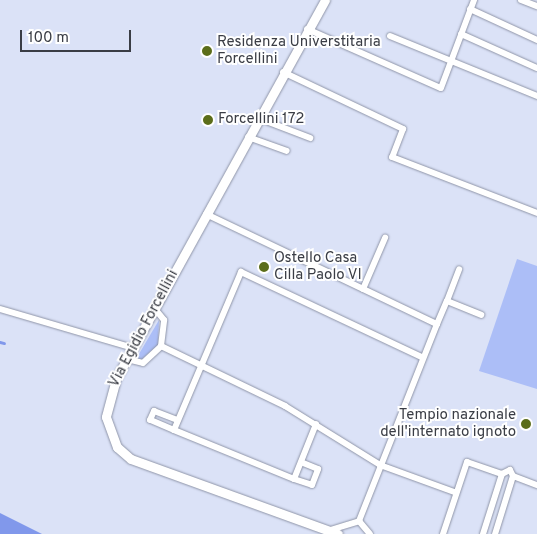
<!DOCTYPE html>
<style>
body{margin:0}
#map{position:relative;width:537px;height:534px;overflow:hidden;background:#dbe2f7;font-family:Overpass,sans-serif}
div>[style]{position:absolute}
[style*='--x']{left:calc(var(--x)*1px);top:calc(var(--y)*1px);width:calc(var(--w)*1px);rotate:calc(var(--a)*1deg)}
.green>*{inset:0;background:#acbef7}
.water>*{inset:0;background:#8198eb}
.stream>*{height:2.5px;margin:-1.25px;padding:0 1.25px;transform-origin:1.25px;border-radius:1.25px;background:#8198eb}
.roads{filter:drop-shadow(0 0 1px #8f95a8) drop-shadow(0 0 1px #8f95a8)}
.street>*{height:6px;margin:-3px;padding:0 3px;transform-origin:3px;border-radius:3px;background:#fff}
.secondary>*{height:9px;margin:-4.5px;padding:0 4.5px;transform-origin:4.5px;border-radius:4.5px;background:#fff}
.dots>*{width:14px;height:14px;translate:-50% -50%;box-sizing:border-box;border:2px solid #fff;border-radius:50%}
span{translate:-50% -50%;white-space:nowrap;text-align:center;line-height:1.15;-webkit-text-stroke:4px #fff;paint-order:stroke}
.poi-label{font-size:15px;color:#3a3d45}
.left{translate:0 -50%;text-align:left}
.right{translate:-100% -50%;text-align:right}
.street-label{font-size:15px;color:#3a3d45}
.scale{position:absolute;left:20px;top:30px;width:111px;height:22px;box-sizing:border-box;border:2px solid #3a3d45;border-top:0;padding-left:6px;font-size:15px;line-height:18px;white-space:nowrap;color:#3a3d45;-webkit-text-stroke:4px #fff;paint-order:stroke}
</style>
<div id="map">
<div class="green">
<i style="clip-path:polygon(517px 259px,537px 266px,537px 389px,479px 371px)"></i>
<i style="clip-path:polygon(159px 320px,158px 345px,141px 360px,136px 359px)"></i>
</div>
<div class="water">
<i style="clip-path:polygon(0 513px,42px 534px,0 534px)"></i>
</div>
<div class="stream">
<i style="--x:0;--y:342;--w:4;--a:14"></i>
</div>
<div class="roads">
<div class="street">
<i style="--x:521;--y:0;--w:17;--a:21"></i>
<i style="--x:470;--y:9;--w:74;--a:24.8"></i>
<i style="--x:307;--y:29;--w:146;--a:23.8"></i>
<i style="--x:441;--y:88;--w:94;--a:-69.4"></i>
<i style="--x:461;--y:34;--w:83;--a:24.1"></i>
<i style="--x:390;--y:36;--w:159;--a:22.2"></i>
<i style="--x:283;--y:72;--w:133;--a:25.4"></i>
<i style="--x:403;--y:129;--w:30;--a:111"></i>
<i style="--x:392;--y:157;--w:155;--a:21.1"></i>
<i style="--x:258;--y:118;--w:56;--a:21"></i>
<i style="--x:248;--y:137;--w:41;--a:19.7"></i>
<i style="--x:206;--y:214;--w:256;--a:25.5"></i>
<i style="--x:437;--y:324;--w:25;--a:-67"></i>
<i style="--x:447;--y:301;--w:37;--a:22"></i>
<i style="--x:363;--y:289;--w:56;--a:-66.7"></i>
<i style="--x:447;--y:301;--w:34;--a:-69"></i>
<i style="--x:0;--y:309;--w:139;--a:16.3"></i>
<i style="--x:161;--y:346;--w:138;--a:25.8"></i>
<i style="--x:285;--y:406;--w:112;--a:31.8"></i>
<i style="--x:380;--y:465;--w:79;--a:20"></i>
<i style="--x:127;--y:359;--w:16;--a:14"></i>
<i style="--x:143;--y:363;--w:25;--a:-43"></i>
<i style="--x:161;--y:346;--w:26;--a:-83"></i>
<i style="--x:164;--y:320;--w:14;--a:-129"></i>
<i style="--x:316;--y:424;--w:59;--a:111.8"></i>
<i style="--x:294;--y:479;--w:130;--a:-157.8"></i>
<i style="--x:174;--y:430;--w:172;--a:-67"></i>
<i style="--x:241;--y:272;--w:200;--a:25.2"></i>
<i style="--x:174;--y:430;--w:26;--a:-157"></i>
<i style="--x:150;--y:420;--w:10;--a:-66"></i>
<i style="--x:154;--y:411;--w:25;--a:21"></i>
<i style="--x:513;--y:476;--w:26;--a:21"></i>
<i style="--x:294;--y:479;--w:19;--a:18"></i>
<i style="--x:312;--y:485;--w:17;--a:-69"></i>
<i style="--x:318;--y:469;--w:18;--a:-158"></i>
<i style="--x:359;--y:521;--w:212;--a:-68.4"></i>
<i style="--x:327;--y:531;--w:34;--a:-17"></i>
<i style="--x:359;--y:521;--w:17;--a:50"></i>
<i style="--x:443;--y:534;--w:76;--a:-71.6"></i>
<i style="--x:467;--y:462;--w:37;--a:19"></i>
<i style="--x:483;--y:534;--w:63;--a:-72.4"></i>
<i style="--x:502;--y:474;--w:9;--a:-27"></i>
<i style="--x:510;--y:470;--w:7;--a:63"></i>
<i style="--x:513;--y:476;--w:61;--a:107.2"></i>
</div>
<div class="secondary">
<i style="--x:325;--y:0;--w:433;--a:118.9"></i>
<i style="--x:116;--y:379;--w:39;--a:105"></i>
<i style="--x:106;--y:417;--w:32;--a:70"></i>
<i style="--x:117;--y:447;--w:18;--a:41"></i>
<i style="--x:131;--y:459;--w:220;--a:19.9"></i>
</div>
</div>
<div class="dots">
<i style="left:207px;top:51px;background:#5b6d1a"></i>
<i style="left:208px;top:120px;background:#5b6d1a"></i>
<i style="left:264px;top:267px;background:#5b6d1a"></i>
<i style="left:526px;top:424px;background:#5b6d1a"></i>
</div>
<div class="poi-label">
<span class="left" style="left:217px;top:51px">Residenza Universtitaria<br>Forcellini</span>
<span class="left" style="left:218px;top:120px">Forcellini 172</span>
<span class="left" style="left:274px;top:267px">Ostello Casa<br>Cilla Paolo VI</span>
<span class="right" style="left:516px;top:424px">Tempio nazionale<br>dell'internato ignoto</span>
</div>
<div class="street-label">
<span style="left:144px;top:329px;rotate:-62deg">Via Egidio Forcellini</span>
</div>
<div class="scale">100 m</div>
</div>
